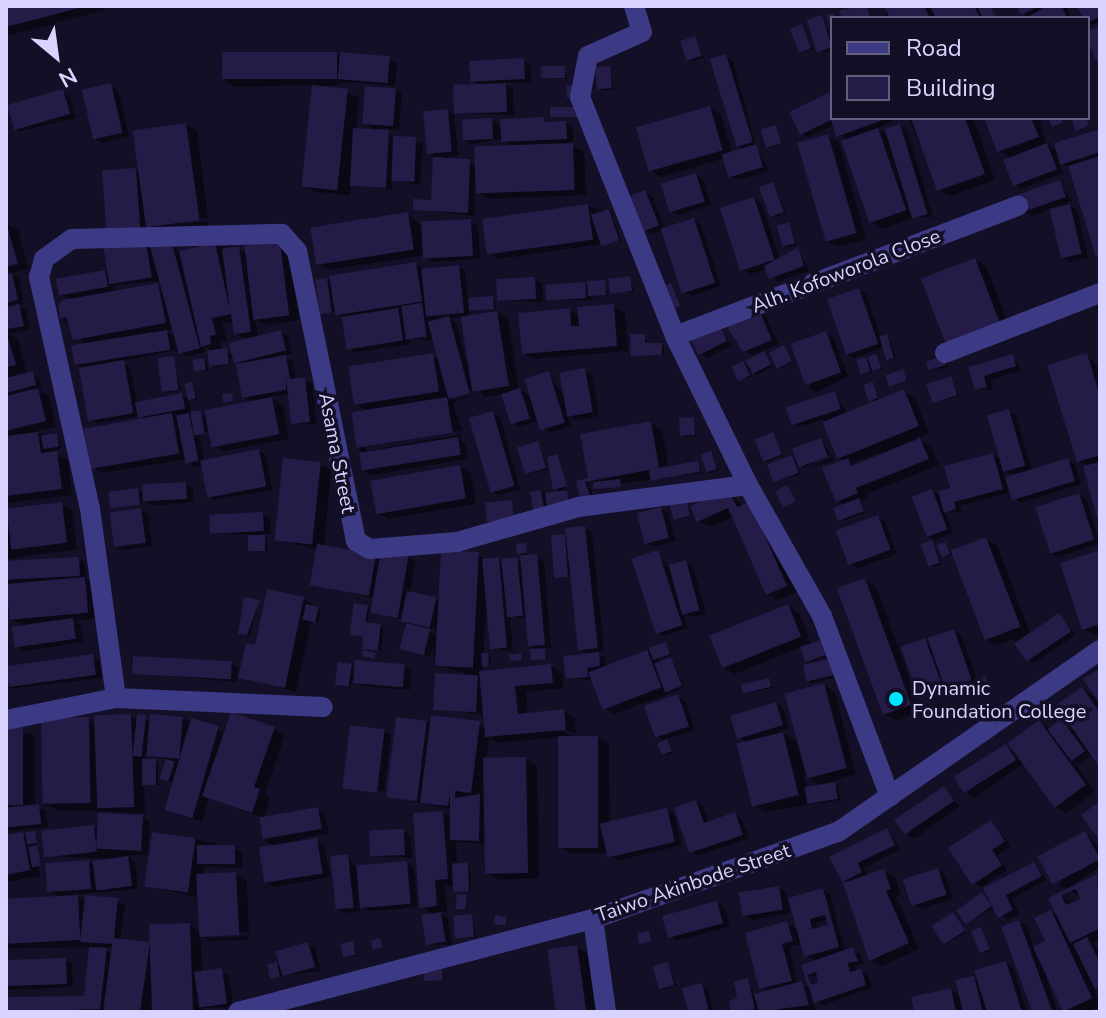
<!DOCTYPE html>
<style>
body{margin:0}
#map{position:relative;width:1106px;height:1018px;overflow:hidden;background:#130f26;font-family:"Nunito Sans",sans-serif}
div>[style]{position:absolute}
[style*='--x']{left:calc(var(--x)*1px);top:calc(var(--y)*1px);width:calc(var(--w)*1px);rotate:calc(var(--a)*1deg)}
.shadow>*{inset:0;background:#0007;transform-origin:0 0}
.building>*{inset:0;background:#241b47;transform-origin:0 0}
.minor>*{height:20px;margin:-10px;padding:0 10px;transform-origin:10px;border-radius:10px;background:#3d3a85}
.dots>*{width:22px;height:22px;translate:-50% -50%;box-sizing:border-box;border:4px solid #130f26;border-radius:50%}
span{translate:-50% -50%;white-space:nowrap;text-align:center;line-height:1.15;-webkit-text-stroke:7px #130f26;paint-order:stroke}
.street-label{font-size:20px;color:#d9d4ff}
.poi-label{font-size:20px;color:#d9d4ff}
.left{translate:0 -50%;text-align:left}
.frame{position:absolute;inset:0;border:8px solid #d9d4ff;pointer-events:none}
.legend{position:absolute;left:830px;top:16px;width:260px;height:104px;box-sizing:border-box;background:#130f26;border:2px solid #625e7d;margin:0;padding:10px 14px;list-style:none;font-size:24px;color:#d9d4ff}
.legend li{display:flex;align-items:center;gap:16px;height:40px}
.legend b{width:40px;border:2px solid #625e7d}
.north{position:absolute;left:16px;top:16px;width:80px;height:80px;-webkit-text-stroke:6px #130f26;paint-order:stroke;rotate:151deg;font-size:22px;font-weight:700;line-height:32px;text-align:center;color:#d9d4ff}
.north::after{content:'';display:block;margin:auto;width:28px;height:36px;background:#d9d4ff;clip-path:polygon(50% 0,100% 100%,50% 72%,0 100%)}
</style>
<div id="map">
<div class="shadow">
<i style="clip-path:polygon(6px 6px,104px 6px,105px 10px,6px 36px)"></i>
<i style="left:886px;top:6px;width:105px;height:13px"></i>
<i style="clip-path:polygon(1018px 6px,1066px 6px,1071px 18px,1029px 18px)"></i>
<i style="clip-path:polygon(1077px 6px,1100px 6px,1100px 23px,1088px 25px)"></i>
<i style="clip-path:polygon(822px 17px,832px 39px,832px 50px,823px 54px)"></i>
<i style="clip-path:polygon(802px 26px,813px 49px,802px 53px,800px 51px)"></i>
<i style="clip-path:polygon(694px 38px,704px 57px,692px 62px,689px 60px)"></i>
<i style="clip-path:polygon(336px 54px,397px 62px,395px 86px,348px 82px,322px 88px,359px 97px,356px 130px,377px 131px,364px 123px,395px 90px,402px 94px,399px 130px,382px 128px,395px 138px,423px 143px,420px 185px,392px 180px,392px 190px,351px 184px,350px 195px,316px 192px,304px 186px,314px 85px,235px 87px,224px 80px)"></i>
<i style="clip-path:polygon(726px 57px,733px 61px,756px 147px,769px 171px,737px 180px,730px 176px,725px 158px,661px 177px,650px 170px,710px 108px,721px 115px,733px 154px,745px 150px,738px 146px)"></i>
<i style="clip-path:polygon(524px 61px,531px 65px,531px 82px,503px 83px,513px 89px,514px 115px,456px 113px,482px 86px,472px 80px)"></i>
<i style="clip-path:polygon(564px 68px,567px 79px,544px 78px)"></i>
<i style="clip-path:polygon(609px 68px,614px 89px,603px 90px,600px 89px)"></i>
<i style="clip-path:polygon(111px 86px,118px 90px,129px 136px,103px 143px,95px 139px)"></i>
<i style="clip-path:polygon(63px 92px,70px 96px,76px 118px,21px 131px,14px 127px)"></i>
<i style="clip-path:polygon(832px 93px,832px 118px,897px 118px,876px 129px,890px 137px,900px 126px,907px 130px,933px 217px,915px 217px,883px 229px,872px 222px,847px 140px,834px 125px,808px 137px,801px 133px)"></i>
<i style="clip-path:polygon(447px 111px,454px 115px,458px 155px,443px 160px,477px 165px,515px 148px,499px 139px,472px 144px,465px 140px,491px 120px,502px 126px,566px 123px,573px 127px,573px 142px,567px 142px,584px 152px,586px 195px,489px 199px,475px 191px,474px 216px,415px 209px,433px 202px,435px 157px,429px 153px)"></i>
<i style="clip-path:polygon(909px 118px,973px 118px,995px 180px,950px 196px,939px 190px)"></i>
<i style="clip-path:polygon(987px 118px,1039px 118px,1046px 144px,1058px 152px,1100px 131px,1100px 257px,1071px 168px,1059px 161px,1063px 173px,1022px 189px,1015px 184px,1012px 159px,999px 151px)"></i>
<i style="clip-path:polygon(186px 125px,197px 131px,208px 217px,175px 225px,209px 221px,209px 225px,179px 229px,171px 225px,172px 229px,147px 235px,115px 238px,136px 170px,140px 172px,155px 129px)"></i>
<i style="clip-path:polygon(775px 127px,783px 144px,771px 147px,768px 146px)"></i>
<i style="clip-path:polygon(828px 136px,839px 143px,866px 239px,838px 247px,826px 241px)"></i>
<i style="clip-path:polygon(696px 175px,703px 179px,711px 205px,679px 215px,672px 211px)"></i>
<i style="clip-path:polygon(1059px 182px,1072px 201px,1066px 203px,1077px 210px,1088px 257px,1070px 262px,1063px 258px,1052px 209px,1032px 216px,1025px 212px)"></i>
<i style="clip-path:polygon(773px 185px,786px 213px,775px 217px,772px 215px)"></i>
<i style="clip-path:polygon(645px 192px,652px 196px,665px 230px,694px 220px,701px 225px,721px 286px,692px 296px,684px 292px,664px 229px,652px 234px,645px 230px)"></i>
<i style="clip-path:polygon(754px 199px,761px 203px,781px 261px,797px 250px,810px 270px,778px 282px,767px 269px,751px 274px,743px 270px)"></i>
<i style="clip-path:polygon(588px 206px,612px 213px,621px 241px,499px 259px,488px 252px)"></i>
<i style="clip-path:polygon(408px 214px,420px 225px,471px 222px,478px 226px,480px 259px,433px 262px,425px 255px,329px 270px,318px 263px)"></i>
<i style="clip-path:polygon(7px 224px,18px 230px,28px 269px,10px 274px,19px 279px,24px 304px,17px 305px,26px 310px,30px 329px,8px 334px,18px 339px,27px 374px,39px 377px,42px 389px,38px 390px,49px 396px,56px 427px,34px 432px,59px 437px,61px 448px,50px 454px,68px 460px,72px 495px,6px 503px)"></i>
<i style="clip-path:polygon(788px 224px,797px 244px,787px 248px,784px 246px)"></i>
<i style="clip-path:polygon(evenodd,171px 242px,180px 253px,214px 245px,246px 252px,280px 243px,291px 250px,299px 320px,265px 325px,255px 319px,258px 337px,281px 332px,288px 336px,292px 354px,283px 356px,293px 361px,296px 380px,312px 383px,317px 425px,293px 423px,289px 394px,269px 397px,283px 405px,289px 439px,224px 451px,212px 445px,215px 430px,199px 434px,204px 461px,259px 451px,266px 455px,272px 490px,215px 500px,208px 496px,203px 465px,194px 467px,187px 459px,103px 473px,92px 467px,147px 419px,140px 416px,97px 423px,90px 419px,86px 369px,75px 363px,84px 344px,62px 317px,73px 301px,61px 294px,105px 272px,111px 275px,106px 249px,171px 242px,161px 281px,163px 288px,154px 283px,115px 293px,114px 285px,161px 281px,171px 242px,234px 321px,235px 333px,248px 340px,232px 354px,222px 351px,220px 342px,227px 341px,222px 324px,234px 321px,171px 242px,174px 329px,176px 337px,165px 331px,174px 329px,171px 242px,204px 346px,215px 352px,211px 364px,204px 360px,195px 371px,208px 371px,207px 363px,214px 367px,231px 365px,230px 359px,238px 363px,243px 397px,253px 402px,207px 416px,191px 414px,189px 399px,182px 395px,137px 402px,130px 367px,121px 361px,176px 350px,187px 356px,205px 352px,204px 346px)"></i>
<i style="clip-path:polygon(975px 260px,986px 266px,1010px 328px,959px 348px)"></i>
<i style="clip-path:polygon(evenodd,416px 264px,427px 271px,458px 267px,465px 271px,468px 300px,495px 300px,496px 309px,469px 308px,470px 317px,497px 313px,508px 319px,519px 390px,532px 397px,549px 373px,567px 402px,584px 370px,592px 374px,599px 416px,576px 420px,568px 415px,571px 426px,549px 433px,539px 421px,519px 427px,512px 423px,503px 394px,485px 397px,478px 389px,452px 395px,452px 400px,474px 394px,453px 403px,462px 430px,366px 447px,366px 451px,462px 434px,459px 440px,465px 443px,468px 459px,372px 475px,364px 471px,368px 455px,359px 450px,370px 413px,357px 405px,432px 356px,440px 360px,434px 340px,409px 339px,410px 344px,356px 352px,349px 348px,345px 318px,334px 312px,322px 314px,327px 280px,416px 264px,462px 317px,469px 360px,466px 361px,456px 323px,449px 319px,462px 317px)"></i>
<i style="clip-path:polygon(630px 278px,634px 292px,612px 292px)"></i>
<i style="clip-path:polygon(534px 279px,542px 283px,543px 302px,499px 300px)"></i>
<i style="clip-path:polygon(604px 282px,608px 295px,592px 297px,592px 301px,547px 299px)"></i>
<i style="clip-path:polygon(859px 290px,866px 294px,881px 338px,889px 338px,896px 359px,888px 359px,885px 347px,854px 358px,847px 354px)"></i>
<i style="clip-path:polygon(613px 306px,625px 313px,628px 351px,535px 359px,523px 353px,569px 310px,580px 316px)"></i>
<i style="clip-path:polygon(759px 312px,766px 316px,778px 344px,752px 355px,744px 351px)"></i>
<i style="clip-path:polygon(718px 326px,732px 345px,707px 358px,700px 354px)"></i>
<i style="clip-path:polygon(826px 333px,833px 337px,848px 376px,816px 392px,809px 388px)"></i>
<i style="clip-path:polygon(644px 336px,647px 345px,664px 346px,664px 355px,633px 355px)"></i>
<i style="clip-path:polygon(784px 347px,793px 362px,781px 368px,778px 367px)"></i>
<i style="clip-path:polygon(764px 354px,773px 366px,757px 375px,748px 369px,752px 377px,741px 379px,743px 363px,752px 369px)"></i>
<i style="clip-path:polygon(1087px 355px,1100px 369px,1100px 517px,1089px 467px,1078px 461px)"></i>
<i style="clip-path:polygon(876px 356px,882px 369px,870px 367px,872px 373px,862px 373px,866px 359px,872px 363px)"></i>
<i style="clip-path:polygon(1012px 356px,1022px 370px,990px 380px,993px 390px,977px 389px,971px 368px)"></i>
<i style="clip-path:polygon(173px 359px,181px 390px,167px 393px,164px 391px)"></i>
<i style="clip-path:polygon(947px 360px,949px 366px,931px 371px)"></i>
<i style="clip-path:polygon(903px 371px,908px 381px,890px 385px)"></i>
<i style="clip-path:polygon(951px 378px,959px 396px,934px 402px)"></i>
<i style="clip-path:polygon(192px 384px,198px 400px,192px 401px,189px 399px)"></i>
<i style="clip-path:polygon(evenodd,873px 384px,880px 401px,904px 392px,915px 398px,929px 433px,916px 438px,931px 447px,939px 465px,866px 494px,868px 499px,862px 502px,865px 513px,842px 521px,845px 505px,837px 501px,845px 462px,838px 458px,823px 420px,799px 427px,792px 423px,835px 393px,847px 414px,876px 403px,870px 399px,873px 384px,884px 451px,857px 466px,853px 463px,884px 451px)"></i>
<i style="clip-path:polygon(evenodd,1008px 411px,1016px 415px,1032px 471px,1068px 460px,1075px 465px,1081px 484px,1020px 503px,1011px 492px,960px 506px,962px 513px,945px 511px,953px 533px,935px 540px,928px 536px,932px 491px,942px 497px,993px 455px,1002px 461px,1008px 411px,1003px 469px,1015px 477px,1005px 480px,1003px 469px)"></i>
<i style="clip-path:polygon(493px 413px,500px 417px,520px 489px,498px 495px,491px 491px)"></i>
<i style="clip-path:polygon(693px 419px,697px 436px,685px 437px,682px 435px)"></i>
<i style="clip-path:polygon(651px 423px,662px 430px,669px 469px,698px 464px,702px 473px,595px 487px,590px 480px)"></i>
<i style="clip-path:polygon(772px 434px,783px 455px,767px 462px,764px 460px)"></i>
<i style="clip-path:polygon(821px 440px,831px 454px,804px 468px,797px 464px,801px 474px,776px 481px,792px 457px,799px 461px)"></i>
<i style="clip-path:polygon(538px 443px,548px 469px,529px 474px,526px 473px)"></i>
<i style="clip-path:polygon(711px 453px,719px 470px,711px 473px,708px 472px)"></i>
<i style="clip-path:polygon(556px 457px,571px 507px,537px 512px,541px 492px,561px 492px,554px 489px)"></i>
<i style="clip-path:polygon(833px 457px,834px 461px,805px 469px)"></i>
<i style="clip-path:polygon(evenodd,320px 464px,331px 470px,324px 548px,381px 559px,408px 558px,416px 562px,409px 594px,439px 601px,442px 552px,523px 562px,527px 557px,519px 553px,525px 545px,529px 557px,544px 561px,551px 648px,542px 649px,548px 659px,533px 659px,540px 651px,530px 645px,528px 619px,510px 617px,513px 651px,492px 649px,486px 612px,483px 655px,490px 657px,491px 666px,483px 664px,482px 672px,551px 666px,562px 673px,564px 688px,526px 692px,528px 715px,564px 711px,575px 718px,576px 734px,556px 727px,576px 738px,598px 738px,609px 744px,610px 824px,667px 810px,674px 814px,682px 845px,617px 861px,609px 853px,571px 854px,560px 847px,560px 737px,498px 743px,489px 738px,486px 760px,526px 759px,537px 766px,539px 878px,498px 880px,487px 873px,486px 844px,456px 842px,457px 866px,470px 867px,471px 891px,445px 885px,447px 912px,438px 912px,448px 918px,452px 945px,428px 944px,435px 915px,421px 906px,443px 813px,452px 818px,452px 810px,388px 796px,426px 722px,486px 727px,485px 715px,436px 709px,465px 673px,434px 665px,434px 645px,430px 657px,402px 648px,405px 621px,369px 611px,367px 624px,383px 627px,381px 651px,365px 648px,366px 637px,354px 635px,374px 598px,312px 584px,318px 549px,277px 540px,320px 464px,423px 627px,437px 629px,436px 635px,423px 627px)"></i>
<i style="clip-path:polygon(459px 467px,471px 473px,476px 504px,388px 519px,377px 513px)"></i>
<i style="clip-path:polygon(589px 482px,594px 502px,578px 483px)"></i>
<i style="clip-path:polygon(186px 484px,193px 488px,194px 502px,152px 506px,141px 500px,142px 505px,111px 507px,138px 490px,145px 494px)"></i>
<i style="clip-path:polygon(728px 491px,744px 507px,761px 510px,797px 592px,778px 600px,767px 594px,734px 517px,710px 527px,698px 521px)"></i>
<i style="clip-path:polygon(1079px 495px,1086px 499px,1100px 543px,1058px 557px,1051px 553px)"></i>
<i style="clip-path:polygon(686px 503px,692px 516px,679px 519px,676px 518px)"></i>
<i style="clip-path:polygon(61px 504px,72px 510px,77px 549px,6px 559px,6px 511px)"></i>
<i style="clip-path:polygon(661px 509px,668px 513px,676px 541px,654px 547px,647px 543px)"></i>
<i style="clip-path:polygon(141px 510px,148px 514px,152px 546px,122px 550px,115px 546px)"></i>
<i style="clip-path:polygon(263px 514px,270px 518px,271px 534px,259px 534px,267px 539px,267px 552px,250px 550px,250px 535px,212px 533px)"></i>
<i style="clip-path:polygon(878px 517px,885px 521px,897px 554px,858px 568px,851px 564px)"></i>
<i style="clip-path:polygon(584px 528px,592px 532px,604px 651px,595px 652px,605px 658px,606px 667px,647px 652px,654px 655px,666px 644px,672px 655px,659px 659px,660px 664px,673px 661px,684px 688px,614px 714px,603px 707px,593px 680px,568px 678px,590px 655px,580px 649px,572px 577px,556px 577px,564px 536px)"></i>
<i style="clip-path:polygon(986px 539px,997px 545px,1030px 633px,1059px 615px,1076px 635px,1033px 663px,1013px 639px,997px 645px,985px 639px,954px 554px,943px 556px,945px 544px,950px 552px)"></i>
<i style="clip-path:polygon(932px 542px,942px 564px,934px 567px,931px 566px)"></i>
<i style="clip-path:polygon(657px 552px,668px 567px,686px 562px,693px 566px,706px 614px,691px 617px,683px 613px,688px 628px,664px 636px,656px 632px)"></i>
<i style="clip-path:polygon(1100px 552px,1100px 634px,1095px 635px,1084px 629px)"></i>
<i style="clip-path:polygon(78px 559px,85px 563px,87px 581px,95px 585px,98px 618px,74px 621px,80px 624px,83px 642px,24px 651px,17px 646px,26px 627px,11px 619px,6px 566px)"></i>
<i style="clip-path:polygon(865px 580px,876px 587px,922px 711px,896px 721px,885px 714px)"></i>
<i style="clip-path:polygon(268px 592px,304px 599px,321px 610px,318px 623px,311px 622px,296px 692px,241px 677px,256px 648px)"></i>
<i style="clip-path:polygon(259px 602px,250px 636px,243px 634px)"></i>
<i style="clip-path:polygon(788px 606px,799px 613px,812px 646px,831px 655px,811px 662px,803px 646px,735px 674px,724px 668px)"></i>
<i style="clip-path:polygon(954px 631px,961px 635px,977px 680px,986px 678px,990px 685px,955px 692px,947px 687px,950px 694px,929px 702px,922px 698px,925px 641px,932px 645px)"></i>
<i style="clip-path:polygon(6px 638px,8px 639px,9px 652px,6px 652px)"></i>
<i style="clip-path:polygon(92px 657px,99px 661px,102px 678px,6px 689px,6px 670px)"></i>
<i style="clip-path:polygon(231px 663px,238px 667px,237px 682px,134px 673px)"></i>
<i style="clip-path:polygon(351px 666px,404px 666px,411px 670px,410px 690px,362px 686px,352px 680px,350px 688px,339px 686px)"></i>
<i style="clip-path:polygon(805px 668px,839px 676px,811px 683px)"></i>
<i style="clip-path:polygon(1097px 672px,1100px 764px,1093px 754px,1080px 764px,1072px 759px,1095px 792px,1066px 813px,1055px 807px,1024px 763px,974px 798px,967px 794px,1006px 747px,1017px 753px,1039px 722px,1051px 729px,1061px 721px,1080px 735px,1083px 689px,1098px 698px)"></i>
<i style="clip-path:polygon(768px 680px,773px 688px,746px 693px)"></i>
<i style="clip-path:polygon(824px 685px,835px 692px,856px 774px,821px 785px,803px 775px,807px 790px,838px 786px,840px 800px,765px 812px,754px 806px,748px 743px,738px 737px,776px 704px,783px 708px,789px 728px,779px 731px,799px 743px)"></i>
<i style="clip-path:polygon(678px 697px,685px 701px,695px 730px,664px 740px,670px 743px,674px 753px,666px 755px,666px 742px,656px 736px)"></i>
<i style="clip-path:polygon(130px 716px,139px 721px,182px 719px,226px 733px,274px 729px,285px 735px,265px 794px,270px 798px,264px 818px,209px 798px,202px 822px,176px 814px,165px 808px,173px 782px,165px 780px,168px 760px,146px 754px,143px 761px,158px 763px,158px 786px,144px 784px,145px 813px,57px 810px,45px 804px,88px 719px,97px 724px)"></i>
<i style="clip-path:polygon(6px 728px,34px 735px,35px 807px,46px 810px,48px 827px,6px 832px)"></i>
<i style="clip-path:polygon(384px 731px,391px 735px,384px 791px,344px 787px)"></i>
<i style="clip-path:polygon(944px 789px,960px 806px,914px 839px,907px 835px)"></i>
<i style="clip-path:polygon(696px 802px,703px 806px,709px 823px,735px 815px,742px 819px,749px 838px,698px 856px,691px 851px)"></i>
<i style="clip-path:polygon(318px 810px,325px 814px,329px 833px,298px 839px,324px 844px,330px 877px,274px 887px,267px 883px,276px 847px,265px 841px)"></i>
<i style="clip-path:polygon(evenodd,143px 817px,150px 821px,148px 853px,196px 839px,242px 851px,242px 868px,204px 867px,203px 875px,236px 874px,247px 881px,249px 940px,211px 941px,201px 936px,202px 973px,229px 974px,233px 1007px,203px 1008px,203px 1012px,6px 1012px,6px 999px,86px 998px,106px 950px,113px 954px,113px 947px,6px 948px,6px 900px,60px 898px,49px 891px,89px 862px,95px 865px,113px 859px,46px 856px,93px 827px,100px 831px,143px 817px,151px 854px,147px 886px,199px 898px,200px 931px,190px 925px,152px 944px,120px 940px,125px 904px,86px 897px,86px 902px,73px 894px,138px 889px,135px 862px,124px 856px,151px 854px,143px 817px,249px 932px,249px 936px,208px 938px,208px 934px,249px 932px)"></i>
<i style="clip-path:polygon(991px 822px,1011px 846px,997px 855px,1007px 870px,981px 887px,974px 883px)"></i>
<i style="clip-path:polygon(887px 830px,901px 849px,864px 868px,868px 876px,884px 871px,895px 877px,901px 895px,896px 897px,919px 949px,882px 966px,871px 960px,848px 883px,832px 858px)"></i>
<i style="clip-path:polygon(403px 831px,411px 835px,412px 858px,372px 856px)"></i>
<i style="clip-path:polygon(35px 833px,40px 876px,6px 882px,6px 837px)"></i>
<i style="clip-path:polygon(1085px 833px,1100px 848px,1100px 867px,1066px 889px,1059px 885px)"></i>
<i style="clip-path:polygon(348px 857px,355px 867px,407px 863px,414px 867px,417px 907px,369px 911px,360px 906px,360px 911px,345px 913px,337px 908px)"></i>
<i style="clip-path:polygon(1034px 864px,1047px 880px,1012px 899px,1019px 914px,1007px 920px,995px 907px,966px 923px,982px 894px,991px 899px)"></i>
<i style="clip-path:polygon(938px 870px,945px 874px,953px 899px,921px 909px,914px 905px)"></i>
<i style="clip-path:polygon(1097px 877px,1100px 939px,1094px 942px,1100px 955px,1100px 990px,1094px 986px,1100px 1006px,1086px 1012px,1064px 1011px,1044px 967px,1057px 1012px,1035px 1012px,1019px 922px,1026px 926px,1034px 948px,1048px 942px,1051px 912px,1060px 917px,1060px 895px,1073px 904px,1083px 900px,1070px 890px)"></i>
<i style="clip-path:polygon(779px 888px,786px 892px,790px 913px,752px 920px,745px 915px)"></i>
<i style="clip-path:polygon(evenodd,823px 890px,830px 894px,845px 952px,860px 953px,864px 964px,854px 966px,856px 972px,868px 975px,872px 988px,823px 1005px,812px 999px,815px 1009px,803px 1012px,733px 1012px,731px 1002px,740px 1000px,748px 980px,754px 996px,769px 992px,761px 988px,787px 924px,799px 930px,823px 890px,828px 920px,830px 927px,818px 930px,816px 923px,828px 920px,823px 890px,802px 944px,806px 955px,817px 962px,806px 975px,819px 977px,821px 984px,809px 987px,798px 985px,789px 947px,802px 944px)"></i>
<i style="clip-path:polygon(466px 897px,468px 911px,461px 910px,458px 908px)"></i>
<i style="clip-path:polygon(717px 903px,724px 907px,730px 926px,677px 941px,670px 937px)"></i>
<i style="clip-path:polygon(953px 914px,966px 932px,947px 944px,945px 943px)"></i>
<i style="clip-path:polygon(471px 916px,476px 937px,460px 939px,457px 937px)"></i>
<i style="clip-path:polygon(981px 930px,991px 950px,984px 953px,982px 952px)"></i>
<i style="clip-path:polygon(353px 943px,358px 956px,348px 958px,345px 956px)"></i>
<i style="clip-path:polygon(308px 944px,315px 948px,321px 971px,272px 977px,277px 965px,282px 968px)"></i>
<i style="clip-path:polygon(576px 947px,588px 954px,596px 1012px,559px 1012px)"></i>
<i style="clip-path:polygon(65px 960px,72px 964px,73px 987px,6px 990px,6px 962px)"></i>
<i style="clip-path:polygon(1006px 963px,1013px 967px,1027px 1012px,917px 1012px,951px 990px,961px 996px,974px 978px,979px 981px)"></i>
<i style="clip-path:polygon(668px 964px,676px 986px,664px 989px,661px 988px)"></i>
<i style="clip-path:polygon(442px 968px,445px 980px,426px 980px)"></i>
<i style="clip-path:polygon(701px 985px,708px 989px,714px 1012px,690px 1012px)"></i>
</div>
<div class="building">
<i style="clip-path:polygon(6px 6px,83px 6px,83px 7px,6px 27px)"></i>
<i style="clip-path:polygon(867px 6px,870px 18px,842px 18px,839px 10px)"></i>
<i style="clip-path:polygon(884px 6px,924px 6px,930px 18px,890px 18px)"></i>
<i style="clip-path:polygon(930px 6px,974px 6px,980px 18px,936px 18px)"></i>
<i style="clip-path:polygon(977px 6px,990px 6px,997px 18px,983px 18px)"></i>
<i style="clip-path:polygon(1016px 6px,1039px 6px,1021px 15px)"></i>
<i style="clip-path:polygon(1046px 6px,1062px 6px,1067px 18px,1026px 18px)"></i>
<i style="clip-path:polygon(1075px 6px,1100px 6px,1100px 17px,1088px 22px)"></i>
<i style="clip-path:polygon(834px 13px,835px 18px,832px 31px,826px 15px)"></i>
<i style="left:822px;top:15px;width:34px;height:16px;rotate:73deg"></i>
<i style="left:802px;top:24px;width:26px;height:13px;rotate:69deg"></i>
<i style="clip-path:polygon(1100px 26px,1100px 69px,1088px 42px,1088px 31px)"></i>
<i style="left:695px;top:36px;width:21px;height:16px;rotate:71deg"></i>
<i style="left:337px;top:52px;width:27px;height:115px;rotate:90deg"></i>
<i style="left:340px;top:52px;width:50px;height:27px;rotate:5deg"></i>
<i style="left:726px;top:54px;width:92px;height:17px;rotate:73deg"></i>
<i style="left:524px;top:58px;width:21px;height:55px;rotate:87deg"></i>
<i style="left:565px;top:66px;width:12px;height:24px;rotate:90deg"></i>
<i style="left:610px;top:66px;width:22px;height:15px;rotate:85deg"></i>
<i style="left:111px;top:83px;width:51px;height:30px;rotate:77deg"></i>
<i style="left:506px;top:83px;width:29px;height:53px;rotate:88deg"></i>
<i style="left:312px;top:85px;width:36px;height:102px;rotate:6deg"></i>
<i style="clip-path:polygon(566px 85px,573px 85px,573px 98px,567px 98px)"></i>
<i style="left:365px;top:86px;width:31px;height:38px;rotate:4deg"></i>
<i style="left:63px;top:89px;width:26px;height:58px;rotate:74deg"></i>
<i style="clip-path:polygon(832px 91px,832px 118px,888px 118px,836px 137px,831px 120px,800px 135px,789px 112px)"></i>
<i style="left:710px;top:106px;width:46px;height:77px;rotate:74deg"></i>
<i style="left:578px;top:107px;width:10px;height:28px;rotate:90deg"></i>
<i style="left:448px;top:109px;width:43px;height:25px;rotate:85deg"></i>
<i style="clip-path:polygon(544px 117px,544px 122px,566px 121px,567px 139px,501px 142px,500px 119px)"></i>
<i style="left:492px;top:118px;width:21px;height:30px;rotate:87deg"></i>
<i style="clip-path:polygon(911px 118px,965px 118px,985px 174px,937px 191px)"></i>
<i style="clip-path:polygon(984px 118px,1031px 118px,1039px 137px,997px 152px)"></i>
<i style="clip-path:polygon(1048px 118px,1061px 118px,1063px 122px,1052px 127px)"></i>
<i style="clip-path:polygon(1071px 118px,1086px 118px,1089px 125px,1076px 131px)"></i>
<i style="left:186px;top:123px;width:98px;height:54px;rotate:82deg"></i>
<i style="left:900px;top:124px;width:94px;height:16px;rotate:73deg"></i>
<i style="left:776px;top:125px;width:19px;height:16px;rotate:74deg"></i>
<i style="left:353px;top:128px;width:36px;height:58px;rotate:3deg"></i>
<i style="left:878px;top:128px;width:87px;height:39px;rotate:71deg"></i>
<i style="clip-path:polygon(1100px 129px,1100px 152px,1060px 165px,1054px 143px)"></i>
<i style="left:828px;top:134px;width:103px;height:32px;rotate:74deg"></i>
<i style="left:393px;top:136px;width:23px;height:45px;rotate:2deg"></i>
<i style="left:573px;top:143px;width:47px;height:99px;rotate:88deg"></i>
<i style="left:1047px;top:143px;width:28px;height:47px;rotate:69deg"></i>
<i style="left:756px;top:144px;width:24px;height:36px;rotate:73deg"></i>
<i style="clip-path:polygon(1100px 156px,1100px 256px,1096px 257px,1068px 166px)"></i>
<i style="clip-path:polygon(433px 157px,470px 159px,468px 213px,413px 210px,413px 199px,431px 200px)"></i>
<i style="left:136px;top:168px;width:64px;height:34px;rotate:86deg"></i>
<i style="left:696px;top:173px;width:30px;height:37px;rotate:73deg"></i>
<i style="left:1060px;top:180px;width:18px;height:46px;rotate:71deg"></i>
<i style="left:773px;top:182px;width:32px;height:15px;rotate:70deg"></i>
<i style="left:645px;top:190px;width:38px;height:17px;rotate:68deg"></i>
<i style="left:754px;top:197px;width:66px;height:36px;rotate:72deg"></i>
<i style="left:588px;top:204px;width:36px;height:107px;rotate:82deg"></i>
<i style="left:1070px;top:204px;width:51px;height:21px;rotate:77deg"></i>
<i style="left:609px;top:209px;width:33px;height:19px;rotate:72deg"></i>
<i style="left:408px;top:212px;width:38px;height:99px;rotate:81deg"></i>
<i style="left:694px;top:218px;width:68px;height:35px;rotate:72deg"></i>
<i style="left:471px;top:219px;width:37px;height:50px;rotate:87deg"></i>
<i style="clip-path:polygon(6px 222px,18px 264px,6px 267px)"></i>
<i style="left:789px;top:222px;width:22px;height:13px;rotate:74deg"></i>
<i style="left:171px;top:240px;width:112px;height:22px;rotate:75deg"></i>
<i style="left:146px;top:241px;width:37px;height:43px;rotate:81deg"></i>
<i style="left:280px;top:241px;width:75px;height:36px;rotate:83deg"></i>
<i style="clip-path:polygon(215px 243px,230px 310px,222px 249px,239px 246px,251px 332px,234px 334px,231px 314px,212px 318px,216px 335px,210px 336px,211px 344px,201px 347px,179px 251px)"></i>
<i style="clip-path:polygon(798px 247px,804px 266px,769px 279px,764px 266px)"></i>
<i style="left:975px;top:258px;width:69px;height:58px;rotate:69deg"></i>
<i style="left:416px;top:262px;width:40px;height:88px;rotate:81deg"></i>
<i style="left:459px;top:265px;width:48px;height:38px;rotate:84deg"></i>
<i style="left:105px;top:270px;width:17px;height:50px;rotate:80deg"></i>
<i style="clip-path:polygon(12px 273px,18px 300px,6px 303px,6px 274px)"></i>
<i style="left:630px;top:276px;width:15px;height:22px;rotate:82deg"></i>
<i style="left:535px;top:277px;width:22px;height:39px;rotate:87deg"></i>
<i style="left:327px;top:278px;width:35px;height:12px;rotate:82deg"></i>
<i style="left:605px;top:280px;width:15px;height:18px;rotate:86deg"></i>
<i style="left:585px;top:282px;width:16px;height:40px;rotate:86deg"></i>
<i style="clip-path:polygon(158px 283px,166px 323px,73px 340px,66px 317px,60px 318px,58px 305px,63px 300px)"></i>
<i style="clip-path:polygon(671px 283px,680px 306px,668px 310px,663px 286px)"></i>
<i style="left:859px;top:288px;width:59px;height:34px;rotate:71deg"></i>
<i style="left:493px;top:296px;width:13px;height:25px;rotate:86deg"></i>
<i style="left:422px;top:303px;width:34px;height:21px;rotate:82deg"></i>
<i style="clip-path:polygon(19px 304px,24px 326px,6px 329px,6px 307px)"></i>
<i style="clip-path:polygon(614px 304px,617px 346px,522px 354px,518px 313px,570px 308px,571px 326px,579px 326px,577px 307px)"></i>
<i style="left:398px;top:308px;width:33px;height:57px;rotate:81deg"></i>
<i style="clip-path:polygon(759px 310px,772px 340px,743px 352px,725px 324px)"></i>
<i style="left:497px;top:311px;width:76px;height:37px;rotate:81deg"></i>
<i style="left:449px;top:316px;width:80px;height:22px;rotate:75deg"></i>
<i style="left:718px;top:323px;width:20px;height:32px;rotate:63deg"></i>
<i style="left:167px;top:330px;width:20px;height:97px;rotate:81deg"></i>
<i style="left:281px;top:330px;width:21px;height:54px;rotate:76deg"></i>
<i style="clip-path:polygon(6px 331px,16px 365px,6px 367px)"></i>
<i style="left:826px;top:331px;width:44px;height:38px;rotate:70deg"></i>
<i style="clip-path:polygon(630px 334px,645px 334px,645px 343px,662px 343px,662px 355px,631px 356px)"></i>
<i style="left:887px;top:334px;width:25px;height:8px;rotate:74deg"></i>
<i style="left:784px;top:345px;width:18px;height:17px;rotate:63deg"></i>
<i style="left:227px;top:348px;width:16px;height:20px;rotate:83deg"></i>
<i style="left:764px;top:351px;width:15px;height:21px;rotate:62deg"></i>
<i style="left:433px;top:353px;width:39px;height:86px;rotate:81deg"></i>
<i style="clip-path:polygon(1087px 353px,1100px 396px,1100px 455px,1077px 462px,1047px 365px)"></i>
<i style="left:876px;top:354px;width:15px;height:9px;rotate:70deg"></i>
<i style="clip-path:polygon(1013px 354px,1016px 366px,984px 376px,987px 387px,975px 390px,968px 367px)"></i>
<i style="clip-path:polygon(286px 355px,290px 379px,305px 377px,310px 422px,291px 424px,286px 378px,286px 390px,242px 398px,236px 364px)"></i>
<i style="left:174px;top:356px;width:34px;height:17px;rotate:82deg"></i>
<i style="left:944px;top:356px;width:9px;height:19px;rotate:72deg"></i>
<i style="left:866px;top:357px;width:15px;height:10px;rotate:74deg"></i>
<i style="left:204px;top:358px;width:12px;height:12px;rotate:81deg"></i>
<i style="left:124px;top:360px;width:54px;height:46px;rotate:80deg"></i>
<i style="left:743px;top:361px;width:16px;height:13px;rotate:63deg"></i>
<i style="left:585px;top:368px;width:45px;height:26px;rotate:80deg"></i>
<i style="left:903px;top:369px;width:12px;height:19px;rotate:70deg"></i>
<i style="clip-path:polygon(33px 371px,36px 385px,6px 393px,6px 378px)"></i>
<i style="left:549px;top:371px;width:54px;height:26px;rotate:73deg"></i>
<i style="left:951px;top:376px;width:20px;height:26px;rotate:72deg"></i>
<i style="left:192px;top:382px;width:17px;height:8px;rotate:77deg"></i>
<i style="left:873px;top:382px;width:17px;height:10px;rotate:73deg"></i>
<i style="clip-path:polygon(38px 388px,46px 421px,6px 431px,6px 396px)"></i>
<i style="left:520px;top:388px;width:32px;height:20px;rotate:72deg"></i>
<i style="left:904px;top:389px;width:40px;height:88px;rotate:68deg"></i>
<i style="left:835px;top:391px;width:19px;height:52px;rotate:72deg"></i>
<i style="left:182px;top:393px;width:16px;height:48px;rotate:79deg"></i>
<i style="left:232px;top:393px;width:8px;height:10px;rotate:83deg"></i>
<i style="left:272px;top:397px;width:38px;height:69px;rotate:79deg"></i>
<i style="left:447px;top:397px;width:36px;height:97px;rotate:81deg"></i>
<i style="left:1009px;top:409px;width:59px;height:23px;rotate:74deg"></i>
<i style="left:201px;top:410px;width:24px;height:11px;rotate:81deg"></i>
<i style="left:493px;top:411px;width:78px;height:25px;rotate:74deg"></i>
<i style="left:172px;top:413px;width:41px;height:90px;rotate:80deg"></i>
<i style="left:189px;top:413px;width:49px;height:13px;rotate:79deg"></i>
<i style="left:694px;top:417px;width:18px;height:15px;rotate:87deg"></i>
<i style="clip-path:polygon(651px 421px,659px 468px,585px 482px,592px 501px,581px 504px,576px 481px,588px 478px,580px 434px)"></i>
<i style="clip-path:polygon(38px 432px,41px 453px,57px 451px,62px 489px,6px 496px,6px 436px)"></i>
<i style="left:773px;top:432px;width:24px;height:20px;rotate:68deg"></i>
<i style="left:57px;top:433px;width:14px;height:16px;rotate:82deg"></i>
<i style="left:458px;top:437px;width:18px;height:100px;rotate:81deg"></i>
<i style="left:821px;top:438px;width:20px;height:31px;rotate:70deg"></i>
<i style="clip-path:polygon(920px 438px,929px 459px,856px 488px,858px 493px,836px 502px,822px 468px,848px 458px,851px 466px)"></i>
<i style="left:538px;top:441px;width:28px;height:22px;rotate:73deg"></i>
<i style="left:259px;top:449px;width:38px;height:60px;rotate:79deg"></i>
<i style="left:711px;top:451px;width:19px;height:11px;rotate:72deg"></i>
<i style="clip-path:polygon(993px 453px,1003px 489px,954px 502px,956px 509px,944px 513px,938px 491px,950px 488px,944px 466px)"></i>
<i style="clip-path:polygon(557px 454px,567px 486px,553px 490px,547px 457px)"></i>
<i style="left:792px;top:455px;width:19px;height:27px;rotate:69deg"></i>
<i style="left:283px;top:458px;width:38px;height:83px;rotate:6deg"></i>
<i style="left:1068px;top:458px;width:24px;height:66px;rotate:73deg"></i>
<i style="left:698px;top:461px;width:11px;height:50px;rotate:80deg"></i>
<i style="clip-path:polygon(1100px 462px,1100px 517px,1097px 518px,1083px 466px)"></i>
<i style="left:460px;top:465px;width:34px;height:91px;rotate:80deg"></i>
<i style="clip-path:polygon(620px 479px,621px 487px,593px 489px,593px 482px)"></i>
<i style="left:186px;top:482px;width:17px;height:44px;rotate:87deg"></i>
<i style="left:787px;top:485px;width:18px;height:14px;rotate:61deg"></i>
<i style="left:138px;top:488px;width:17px;height:30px;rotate:83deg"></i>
<i style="clip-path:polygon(728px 489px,737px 507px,750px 502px,787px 586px,766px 595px,728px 508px,697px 522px,690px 506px)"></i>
<i style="left:932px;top:489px;width:43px;height:22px;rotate:69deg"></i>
<i style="left:541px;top:490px;width:20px;height:11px;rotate:81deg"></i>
<i style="left:567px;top:490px;width:17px;height:22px;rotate:83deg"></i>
<i style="left:1079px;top:493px;width:49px;height:46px;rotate:72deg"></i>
<i style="left:859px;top:498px;width:14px;height:28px;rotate:69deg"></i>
<i style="left:512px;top:500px;width:19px;height:27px;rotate:84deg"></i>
<i style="left:686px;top:500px;width:16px;height:17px;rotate:75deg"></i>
<i style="left:62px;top:502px;width:41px;height:56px;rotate:83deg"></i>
<i style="left:661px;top:507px;width:32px;height:25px;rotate:76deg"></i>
<i style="left:141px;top:508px;width:35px;height:32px;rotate:82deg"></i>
<i style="left:263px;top:512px;width:19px;height:54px;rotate:87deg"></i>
<i style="left:878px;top:515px;width:37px;height:45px;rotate:70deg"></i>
<i style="left:585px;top:526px;width:123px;height:20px;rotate:84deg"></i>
<i style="left:565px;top:534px;width:43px;height:14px;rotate:86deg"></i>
<i style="left:248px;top:535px;width:17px;height:16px"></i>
<i style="left:986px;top:537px;width:96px;height:38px;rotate:69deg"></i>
<i style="left:932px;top:540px;width:24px;height:12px;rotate:71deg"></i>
<i style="left:945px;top:542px;width:13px;height:9px;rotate:67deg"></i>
<i style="left:526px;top:543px;width:10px;height:10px;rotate:84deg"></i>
<i style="left:317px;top:544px;width:60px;height:42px;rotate:10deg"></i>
<i style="left:441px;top:550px;width:38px;height:116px;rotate:3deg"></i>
<i style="left:658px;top:550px;width:79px;height:28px;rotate:72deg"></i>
<i style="clip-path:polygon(1100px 550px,1100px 624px,1082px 630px,1060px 563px)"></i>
<i style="left:381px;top:551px;width:28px;height:63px;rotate:10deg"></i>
<i style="left:537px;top:554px;width:91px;height:17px;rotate:85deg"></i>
<i style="left:79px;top:557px;width:19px;height:73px;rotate:87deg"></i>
<i style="left:499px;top:557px;width:91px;height:17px;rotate:85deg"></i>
<i style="left:517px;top:557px;width:59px;height:16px;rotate:84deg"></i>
<i style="left:686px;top:560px;width:52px;height:18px;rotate:75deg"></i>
<i style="left:85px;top:577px;width:36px;height:79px;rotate:85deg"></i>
<i style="left:865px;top:578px;width:135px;height:30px;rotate:70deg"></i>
<i style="clip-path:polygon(267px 589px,304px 597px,285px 688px,238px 678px,246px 643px,255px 645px)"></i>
<i style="left:407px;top:591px;width:30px;height:31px;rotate:12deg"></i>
<i style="clip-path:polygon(244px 597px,260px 600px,247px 635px,238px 634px)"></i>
<i style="left:354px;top:603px;width:14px;height:32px;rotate:8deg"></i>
<i style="left:306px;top:604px;width:13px;height:16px;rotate:13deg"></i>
<i style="left:788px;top:604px;width:35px;height:85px;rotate:68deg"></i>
<i style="left:1059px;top:613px;width:22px;height:54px;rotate:56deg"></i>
<i style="left:73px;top:618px;width:21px;height:62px;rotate:82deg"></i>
<i style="left:365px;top:622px;width:16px;height:27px;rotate:7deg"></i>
<i style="left:406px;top:623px;width:25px;height:27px;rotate:14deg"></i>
<i style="left:954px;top:629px;width:54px;height:28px;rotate:71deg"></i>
<i style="left:925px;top:638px;width:56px;height:26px;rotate:70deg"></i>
<i style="left:824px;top:639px;width:16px;height:25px;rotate:72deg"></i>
<i style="left:666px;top:642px;width:13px;height:18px;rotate:72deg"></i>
<i style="left:545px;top:648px;width:11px;height:15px;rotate:85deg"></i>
<i style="left:363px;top:650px;width:13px;height:6px;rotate:13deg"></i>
<i style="left:647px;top:650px;width:40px;height:63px;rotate:69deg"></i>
<i style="clip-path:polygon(599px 652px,600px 666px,587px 668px,588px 677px,566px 679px,563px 656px)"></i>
<i style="left:488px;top:653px;width:13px;height:7px;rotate:86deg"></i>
<i style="clip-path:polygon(521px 653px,521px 660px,510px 661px,509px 655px)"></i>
<i style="left:93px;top:654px;width:21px;height:88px;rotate:82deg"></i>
<i style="left:133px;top:656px;width:99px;height:18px;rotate:3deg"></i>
<i style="left:671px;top:657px;width:31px;height:18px;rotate:69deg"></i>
<i style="left:833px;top:658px;width:17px;height:31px;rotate:77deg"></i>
<i style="left:355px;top:660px;width:50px;height:23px;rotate:5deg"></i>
<i style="left:338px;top:662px;width:14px;height:23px;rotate:8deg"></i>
<i style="clip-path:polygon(551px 664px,553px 683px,515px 686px,518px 714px,564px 709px,566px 730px,485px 737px,479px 671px)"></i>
<i style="clip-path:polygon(1097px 670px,1100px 675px,1100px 705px,1083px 679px)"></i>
<i style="left:435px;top:673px;width:43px;height:37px;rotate:3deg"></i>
<i style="left:986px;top:676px;width:8px;height:12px;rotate:76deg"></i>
<i style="left:769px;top:678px;width:9px;height:29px;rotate:77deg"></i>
<i style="left:824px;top:683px;width:88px;height:41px;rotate:75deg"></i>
<i style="clip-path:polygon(1082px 687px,1100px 713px,1100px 768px,1056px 705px)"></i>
<i style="left:678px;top:694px;width:34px;height:36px;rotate:71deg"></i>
<i style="left:776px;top:702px;width:24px;height:48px;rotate:73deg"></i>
<i style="clip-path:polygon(231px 712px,275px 727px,254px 787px,260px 789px,252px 813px,202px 796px)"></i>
<i style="left:131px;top:714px;width:93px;height:37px;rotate:88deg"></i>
<i style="left:137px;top:714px;width:9px;height:42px;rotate:6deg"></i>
<i style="left:150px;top:714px;width:33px;height:42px;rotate:5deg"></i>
<i style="clip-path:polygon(431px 715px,480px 721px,471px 793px,455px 791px,455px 798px,480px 794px,479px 841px,450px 840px,450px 795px,448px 806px,420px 803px)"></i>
<i style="left:89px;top:717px;width:86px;height:48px;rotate:89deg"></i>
<i style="left:396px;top:717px;width:31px;height:81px;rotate:7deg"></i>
<i style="left:191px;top:718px;width:29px;height:96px;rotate:16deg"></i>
<i style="left:1061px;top:719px;width:40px;height:17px;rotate:53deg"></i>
<i style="left:1039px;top:720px;width:80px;height:39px;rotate:54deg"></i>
<i style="left:350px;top:725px;width:35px;height:64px;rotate:7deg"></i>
<i style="left:6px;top:726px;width:17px;height:79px"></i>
<i style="left:783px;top:732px;width:65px;height:48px;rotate:76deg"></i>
<i style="left:558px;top:736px;width:40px;height:112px"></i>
<i style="left:667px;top:739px;width:13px;height:11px;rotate:67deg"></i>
<i style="left:1006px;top:744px;width:19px;height:62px;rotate:58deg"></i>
<i style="left:526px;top:757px;width:116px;height:43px;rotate:89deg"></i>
<i style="left:142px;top:759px;width:14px;height:26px"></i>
<i style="left:166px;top:759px;width:9px;height:21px;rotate:18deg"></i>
<i style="left:835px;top:782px;width:17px;height:31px;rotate:80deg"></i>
<i style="left:944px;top:786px;width:18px;height:60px;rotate:56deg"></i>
<i style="clip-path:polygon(696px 800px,704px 823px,735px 812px,743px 835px,689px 853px,674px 808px)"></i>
<i style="clip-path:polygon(1100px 801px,1100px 842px,1081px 815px)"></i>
<i style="left:39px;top:804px;width:20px;height:33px;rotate:84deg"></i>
<i style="left:318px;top:807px;width:22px;height:60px;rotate:80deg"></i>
<i style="left:667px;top:808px;width:35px;height:69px;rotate:77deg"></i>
<i style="clip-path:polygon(443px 811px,448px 879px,435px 880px,437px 906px,419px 908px,413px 813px)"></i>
<i style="left:143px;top:815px;width:36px;height:45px;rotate:93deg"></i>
<i style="clip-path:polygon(991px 820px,1005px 841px,992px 850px,1002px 865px,972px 885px,948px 848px)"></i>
<i style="left:94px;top:825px;width:27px;height:53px;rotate:84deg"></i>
<i style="clip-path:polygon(887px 828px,895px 845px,858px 863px,862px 872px,842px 882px,829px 857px)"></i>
<i style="left:404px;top:829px;width:26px;height:35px;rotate:88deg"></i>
<i style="left:35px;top:831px;width:12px;height:10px;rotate:81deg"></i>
<i style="left:1085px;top:831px;width:32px;height:54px;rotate:62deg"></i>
<i style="clip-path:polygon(23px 832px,30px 870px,6px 875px,6px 835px)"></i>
<i style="left:152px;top:832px;width:44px;height:55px;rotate:8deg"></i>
<i style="left:317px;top:838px;width:36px;height:59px;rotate:81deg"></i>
<i style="left:37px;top:845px;width:21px;height:9px;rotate:79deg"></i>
<i style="left:197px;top:845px;width:38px;height:19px"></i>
<i style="left:348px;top:854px;width:54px;height:18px;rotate:84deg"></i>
<i style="left:128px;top:856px;width:30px;height:36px;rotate:82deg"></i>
<i style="left:89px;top:860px;width:29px;height:44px;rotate:86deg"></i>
<i style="left:407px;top:861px;width:43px;height:51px;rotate:85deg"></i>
<i style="clip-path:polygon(1034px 862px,1042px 876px,1006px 895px,1013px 910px,998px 918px,983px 888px)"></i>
<i style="left:468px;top:863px;width:28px;height:16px;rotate:88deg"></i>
<i style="left:938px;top:868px;width:28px;height:37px;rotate:72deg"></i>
<i style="clip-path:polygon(884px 869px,891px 889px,886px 891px,909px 943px,869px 961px,843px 883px)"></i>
<i style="left:236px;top:872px;width:63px;height:40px;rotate:87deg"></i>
<i style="clip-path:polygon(evenodd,1097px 874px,1100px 928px,1070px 943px,1048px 898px,1097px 874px,1076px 889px,1080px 899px,1066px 905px,1061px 895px,1076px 889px)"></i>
<i style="left:779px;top:886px;width:24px;height:41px;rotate:81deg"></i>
<i style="clip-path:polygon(evenodd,823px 888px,839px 947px,804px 957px,788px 898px,823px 888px,825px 915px,828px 925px,812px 929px,810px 919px,825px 915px)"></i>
<i style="left:982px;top:892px;width:17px;height:32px;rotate:54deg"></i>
<i style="left:457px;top:894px;width:10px;height:15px;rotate:6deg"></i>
<i style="left:78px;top:895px;width:45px;height:72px;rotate:87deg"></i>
<i style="clip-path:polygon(85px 895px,118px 898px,114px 938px,150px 942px,140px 1012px,103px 1012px,112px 944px,80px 942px)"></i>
<i style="left:717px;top:901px;width:23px;height:57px;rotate:75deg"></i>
<i style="clip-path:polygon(1051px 910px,1092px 998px,1063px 1012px,1033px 947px,1045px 941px,1034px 918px)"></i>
<i style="left:441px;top:912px;width:30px;height:20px;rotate:81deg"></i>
<i style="left:953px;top:912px;width:22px;height:26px;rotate:56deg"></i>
<i style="left:472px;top:914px;width:23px;height:19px;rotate:85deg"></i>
<i style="left:495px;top:915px;width:12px;height:9px;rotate:9deg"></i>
<i style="left:1019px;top:920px;width:98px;height:19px;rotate:70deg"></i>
<i style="clip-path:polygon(787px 921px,793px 941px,782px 944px,792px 981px,759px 989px,745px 933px)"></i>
<i style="left:190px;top:923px;width:89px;height:41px;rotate:88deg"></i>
<i style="left:981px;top:927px;width:24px;height:11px;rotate:68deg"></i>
<i style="left:649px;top:931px;width:11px;height:12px;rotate:80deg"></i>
<i style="clip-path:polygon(1087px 937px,1100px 963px,1100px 987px,1095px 989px,1073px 944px)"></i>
<i style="left:380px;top:938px;width:9px;height:10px;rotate:72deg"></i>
<i style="left:353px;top:941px;width:14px;height:13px;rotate:78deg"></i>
<i style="left:308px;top:942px;width:26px;height:34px;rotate:74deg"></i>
<i style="left:577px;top:945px;width:68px;height:30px;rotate:82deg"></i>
<i style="clip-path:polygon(89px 947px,107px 948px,100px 1009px,6px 1012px,6px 997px,84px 996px)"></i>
<i style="clip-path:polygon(evenodd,853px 947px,858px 961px,848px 963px,850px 972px,861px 969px,866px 985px,814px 1003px,801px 965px,853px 947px,816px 972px,818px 982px,811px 985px,807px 975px,816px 972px)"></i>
<i style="left:66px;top:958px;width:26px;height:60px;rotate:88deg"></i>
<i style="clip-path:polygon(1006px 961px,1022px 1012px,987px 1012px,974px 970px)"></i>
<i style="left:277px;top:962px;width:15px;height:10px;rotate:79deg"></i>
<i style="left:668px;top:962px;width:24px;height:16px;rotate:75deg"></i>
<i style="left:442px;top:966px;width:14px;height:19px;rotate:86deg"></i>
<i style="left:222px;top:968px;width:36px;height:28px;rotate:82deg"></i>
<i style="clip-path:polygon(974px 976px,983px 1012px,963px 1012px,955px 980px)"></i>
<i style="clip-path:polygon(748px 978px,755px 1009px,731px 1012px,729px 1001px,737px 998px,734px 982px)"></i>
<i style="clip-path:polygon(802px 981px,809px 1005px,759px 1012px,754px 994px)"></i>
<i style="clip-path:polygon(702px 983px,709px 1012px,688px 1012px,682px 988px)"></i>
<i style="clip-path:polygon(951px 988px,956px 1012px,914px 1012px,911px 997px)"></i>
</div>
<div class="minor">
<i style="--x:634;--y:6;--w:27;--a:73"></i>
<i style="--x:642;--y:32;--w:59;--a:156"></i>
<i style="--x:588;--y:56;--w:42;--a:101"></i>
<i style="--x:580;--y:97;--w:257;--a:68.3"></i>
<i style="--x:675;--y:336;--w:166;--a:63.9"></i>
<i style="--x:748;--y:485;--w:150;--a:60.5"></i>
<i style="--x:822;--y:616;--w:193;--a:69.4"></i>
<i style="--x:675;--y:336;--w:367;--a:-20.8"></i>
<i style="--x:945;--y:353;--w:166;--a:-21.2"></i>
<i style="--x:116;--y:698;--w:191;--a:-97.8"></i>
<i style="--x:90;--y:509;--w:238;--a:-102.4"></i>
<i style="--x:39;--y:277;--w:19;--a:-74"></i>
<i style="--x:44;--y:259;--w:34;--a:-36"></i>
<i style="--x:72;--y:239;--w:210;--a:-1.4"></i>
<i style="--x:282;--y:234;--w:23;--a:49"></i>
<i style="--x:297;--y:251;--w:296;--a:78.5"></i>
<i style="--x:356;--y:541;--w:16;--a:30"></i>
<i style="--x:370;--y:549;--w:87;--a:-4.6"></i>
<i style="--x:457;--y:542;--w:126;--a:-16.1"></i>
<i style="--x:578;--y:507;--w:171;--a:-7.4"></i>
<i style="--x:6;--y:720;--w:112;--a:-11.3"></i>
<i style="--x:116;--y:698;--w:207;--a:2.5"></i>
<i style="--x:593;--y:919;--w:94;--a:82"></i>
<i style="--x:238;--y:1012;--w:367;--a:-14.7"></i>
<i style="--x:593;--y:919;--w:260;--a:-19.6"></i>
<i style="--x:838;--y:832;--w:319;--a:-34.8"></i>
</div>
<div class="dots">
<i style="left:896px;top:699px;background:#00e5ff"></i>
</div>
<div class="street-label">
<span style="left:846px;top:271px;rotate:-21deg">Alh. Kofoworola Close</span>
<span style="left:337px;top:453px;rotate:79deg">Asama Street</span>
<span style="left:693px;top:883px;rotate:-19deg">Taiwo Akinbode Street</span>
</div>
<div class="poi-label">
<span class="left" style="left:912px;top:700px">Dynamic<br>Foundation College</span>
</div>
<div class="frame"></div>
<ul class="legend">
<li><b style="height:10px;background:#3d3a85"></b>Road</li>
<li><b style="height:22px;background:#241b47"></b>Building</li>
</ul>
<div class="north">N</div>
</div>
